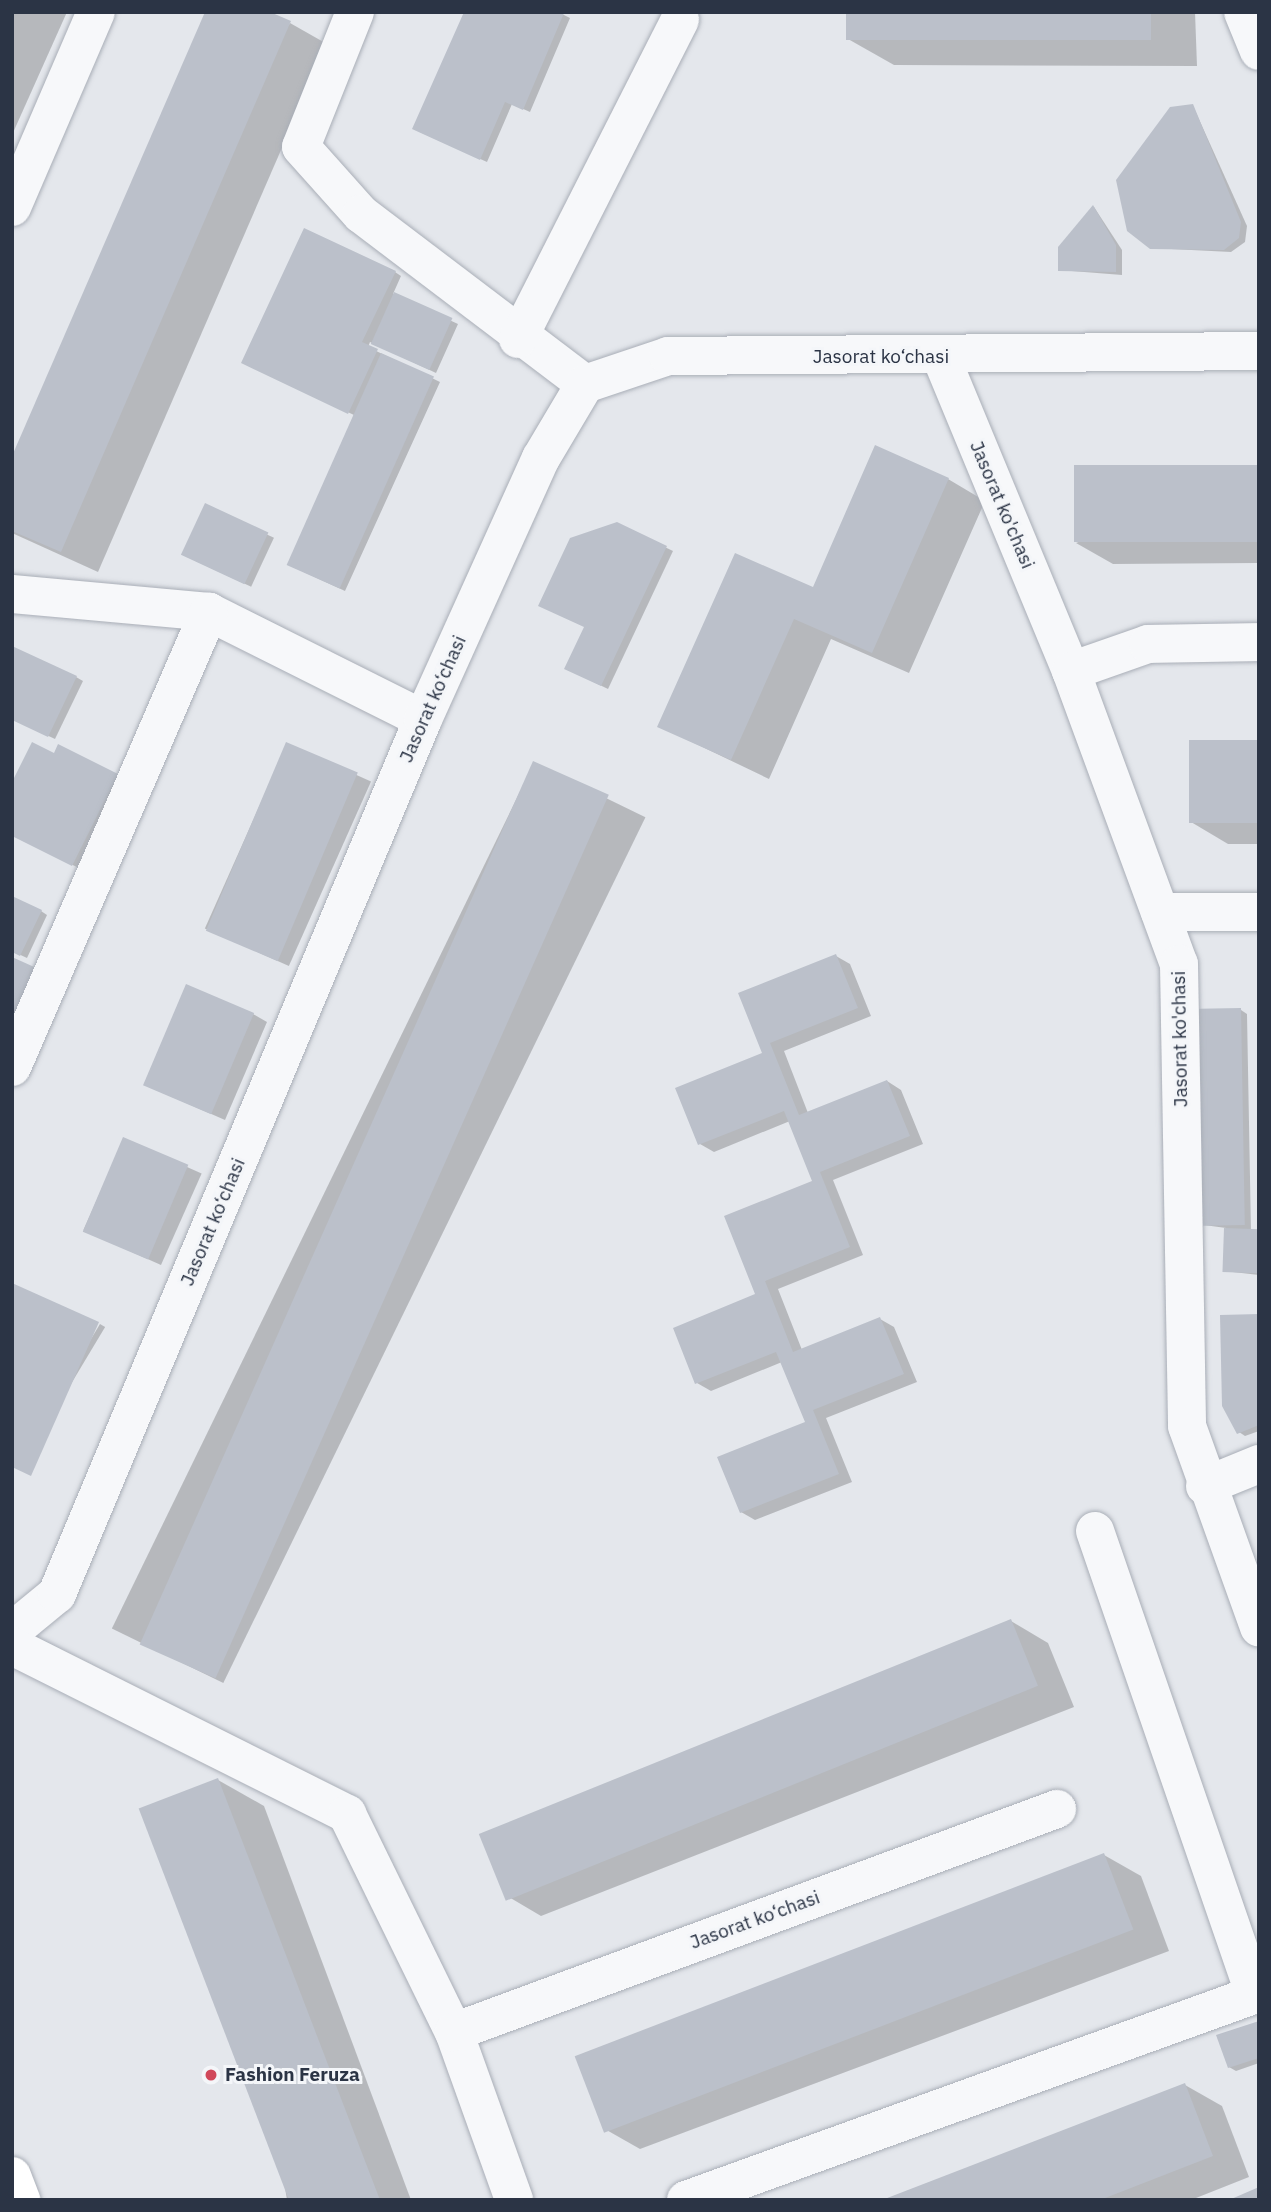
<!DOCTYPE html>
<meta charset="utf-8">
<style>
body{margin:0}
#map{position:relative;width:1271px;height:2212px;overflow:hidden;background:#e4e7ec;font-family:"IBM Plex Sans",sans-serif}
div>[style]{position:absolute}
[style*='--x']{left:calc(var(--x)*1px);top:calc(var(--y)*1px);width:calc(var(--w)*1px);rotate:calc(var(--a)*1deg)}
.shadow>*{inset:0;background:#0003;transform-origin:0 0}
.building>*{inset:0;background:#bbc0ca;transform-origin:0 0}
.roads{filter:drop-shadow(0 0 2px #a9aeb7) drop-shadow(0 0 2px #a9aeb7)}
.minor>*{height:38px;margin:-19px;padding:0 19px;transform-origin:19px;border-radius:19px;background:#f7f8fa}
.major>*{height:38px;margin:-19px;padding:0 19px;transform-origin:19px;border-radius:19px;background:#fff}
.dots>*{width:19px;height:19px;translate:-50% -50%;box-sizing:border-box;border:4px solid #f4f6f9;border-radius:50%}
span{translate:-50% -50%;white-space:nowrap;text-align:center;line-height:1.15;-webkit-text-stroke:6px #f4f6f9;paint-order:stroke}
.street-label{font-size:19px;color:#2b3445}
.poi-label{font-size:19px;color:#2b3445;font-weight:700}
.left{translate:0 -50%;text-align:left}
.frame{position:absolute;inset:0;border:14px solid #2b3445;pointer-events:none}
</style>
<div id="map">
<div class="shadow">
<i style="clip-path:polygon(12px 12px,67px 12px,12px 135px)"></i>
<i style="clip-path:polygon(466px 12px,558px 12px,570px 18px,530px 112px,512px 104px,487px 162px,420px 132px)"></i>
<i style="clip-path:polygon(848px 12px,1195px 12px,1197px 66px,894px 65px,848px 39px)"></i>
<i style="clip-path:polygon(290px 23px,327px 44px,98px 572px,12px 533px,12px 460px)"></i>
<i style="clip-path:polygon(1193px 106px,1247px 226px,1245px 242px,1231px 252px,1151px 248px)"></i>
<i style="clip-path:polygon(1094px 207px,1122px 250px,1122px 275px,1059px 270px)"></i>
<i style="clip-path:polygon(395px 272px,401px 276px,393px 294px,458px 324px,436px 373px,370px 342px,368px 347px,440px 382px,345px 591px,293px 567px,354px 415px,249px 366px)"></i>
<i style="clip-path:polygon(1259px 468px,1259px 563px,1113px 564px,1076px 543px)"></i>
<i style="clip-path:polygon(948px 479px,985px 501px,909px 673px,831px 639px,769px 779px,659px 726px)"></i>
<i style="left:206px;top:506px;width:75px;height:54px;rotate:25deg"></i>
<i style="clip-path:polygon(617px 524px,673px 551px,608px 689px,573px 672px)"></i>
<i style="clip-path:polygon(76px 677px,83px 681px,55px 739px,12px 719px)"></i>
<i style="clip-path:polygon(1259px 742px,1259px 844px,1228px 844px,1191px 822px)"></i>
<i style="left:287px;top:744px;width:92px;height:202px;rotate:24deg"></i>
<i style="left:59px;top:747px;width:72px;height:100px;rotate:26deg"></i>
<i style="left:534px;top:763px;width:124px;height:963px;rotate:26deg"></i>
<i style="clip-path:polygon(41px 911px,47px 915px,27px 958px,12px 951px)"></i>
<i style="clip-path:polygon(836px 956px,850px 964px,871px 1016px,784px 1051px,808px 1113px,887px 1081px,901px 1090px,923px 1144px,833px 1180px,863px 1255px,778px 1289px,802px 1350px,880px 1319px,894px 1327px,917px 1382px,826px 1418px,852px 1482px,755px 1520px,741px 1512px,807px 1423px,782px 1362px,711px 1391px,697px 1383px,758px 1295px,814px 1182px,790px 1121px,714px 1152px,700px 1144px,764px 1054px,740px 994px)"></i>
<i style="clip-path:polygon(1241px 1010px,1247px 1014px,1251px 1231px,1259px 1231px,1259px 1275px,1224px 1271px,1226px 1228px,1204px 1225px)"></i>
<i style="clip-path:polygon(253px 1014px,267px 1022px,225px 1120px,145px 1085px)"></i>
<i style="left:124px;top:1139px;width:85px;height:100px;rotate:24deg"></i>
<i style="clip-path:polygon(1259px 1316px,1259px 1431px,1245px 1436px,1239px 1432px)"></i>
<i style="left:100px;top:1324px;width:6px;height:166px;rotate:31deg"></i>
<i style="clip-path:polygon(1011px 1621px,1048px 1643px,1074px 1707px,541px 1916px,504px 1894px)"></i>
<i style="clip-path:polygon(218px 1780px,264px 1806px,411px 2200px,287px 2200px)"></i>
<i style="clip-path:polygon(1104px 1855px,1141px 1876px,1169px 1951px,640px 2149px,603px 2128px)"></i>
<i style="clip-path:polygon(1259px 2023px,1259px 2063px,1236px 2071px,1229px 2067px)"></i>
<i style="clip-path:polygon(1185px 2085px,1222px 2106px,1249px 2177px,1191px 2200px,886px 2200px)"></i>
</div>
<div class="building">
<i style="clip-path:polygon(205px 12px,270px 12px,291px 21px,61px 552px,12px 531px,12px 456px)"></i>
<i style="clip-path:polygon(464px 12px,564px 13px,523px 110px,505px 102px,480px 160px,412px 129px)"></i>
<i style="left:846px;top:12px;width:305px;height:28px"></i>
<i style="clip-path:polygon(1193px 104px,1241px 222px,1239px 238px,1224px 250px,1150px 249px,1127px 231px,1116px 180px,1170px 107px)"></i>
<i style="clip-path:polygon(1093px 205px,1116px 245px,1116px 272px,1058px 271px,1058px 247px)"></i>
<i style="clip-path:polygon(304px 228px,396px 271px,362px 342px,378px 349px,348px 414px,241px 363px)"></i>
<i style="left:394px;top:292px;width:64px;height:57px;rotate:24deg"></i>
<i style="left:381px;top:353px;width:58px;height:232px;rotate:24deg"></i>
<i style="clip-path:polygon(875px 445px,949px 478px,872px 653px,794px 619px,731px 760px,657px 727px,735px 553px,813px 587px)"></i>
<i style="left:1259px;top:465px;width:77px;height:185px;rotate:90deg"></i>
<i style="left:205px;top:503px;width:70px;height:57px;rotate:25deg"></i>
<i style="clip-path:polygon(617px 522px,667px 546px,601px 686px,564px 669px,584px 627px,538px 606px,570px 538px)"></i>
<i style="clip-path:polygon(12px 646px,77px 676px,48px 737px,12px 720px)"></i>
<i style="left:1189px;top:740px;width:70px;height:83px"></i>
<i style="clip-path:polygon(32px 742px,54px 753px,58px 744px,118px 774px,72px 866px,12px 836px,12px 782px)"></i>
<i style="left:286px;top:742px;width:78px;height:205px;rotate:23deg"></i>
<i style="left:533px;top:761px;width:83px;height:967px;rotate:24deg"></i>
<i style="clip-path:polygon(12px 896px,42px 910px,20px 956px,12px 952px)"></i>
<i style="clip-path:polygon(836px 954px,858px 1008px,770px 1043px,799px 1115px,887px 1080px,910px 1136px,820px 1172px,850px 1247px,765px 1281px,793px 1352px,880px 1317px,904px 1374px,813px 1410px,839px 1474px,740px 1513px,717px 1457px,805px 1422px,776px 1352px,695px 1384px,673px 1328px,755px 1294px,724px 1216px,812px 1181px,784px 1111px,698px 1145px,675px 1088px,762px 1053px,738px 993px)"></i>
<i style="clip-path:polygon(12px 957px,43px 971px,12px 1034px)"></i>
<i style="left:186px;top:984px;width:74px;height:110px;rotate:23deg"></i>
<i style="left:1241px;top:1008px;width:217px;height:42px;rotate:89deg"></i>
<i style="left:123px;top:1137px;width:71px;height:103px;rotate:23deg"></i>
<i style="left:1224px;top:1228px;width:35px;height:44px;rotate:2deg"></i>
<i style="clip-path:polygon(12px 1283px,99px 1322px,31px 1476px,12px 1467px)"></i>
<i style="clip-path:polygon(1259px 1314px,1259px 1425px,1237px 1434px,1222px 1406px,1220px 1315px)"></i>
<i style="left:1011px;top:1619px;width:72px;height:574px;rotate:68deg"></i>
<i style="left:218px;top:1778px;width:451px;height:85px;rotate:69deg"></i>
<i style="left:1104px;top:1853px;width:82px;height:567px;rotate:69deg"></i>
<i style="clip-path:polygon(1259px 2021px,1259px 2058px,1228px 2068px,1216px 2035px)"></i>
<i style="clip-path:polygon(1185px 2083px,1213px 2156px,1100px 2200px,882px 2200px)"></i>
<i style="clip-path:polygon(1259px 2187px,1259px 2200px,1229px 2200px)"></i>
</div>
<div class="roads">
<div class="minor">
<i style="--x:355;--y:12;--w:145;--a:111.8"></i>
<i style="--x:301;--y:147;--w:90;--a:48.2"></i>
<i style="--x:361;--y:214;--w:281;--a:37.2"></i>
<i style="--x:1243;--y:12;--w:42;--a:67.7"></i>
<i style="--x:12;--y:207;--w:212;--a:-66.7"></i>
<i style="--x:518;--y:339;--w:358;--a:-63.1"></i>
<i style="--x:941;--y:357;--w:340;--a:67.5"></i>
<i style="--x:1071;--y:671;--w:312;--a:69.8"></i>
<i style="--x:1179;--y:964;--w:462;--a:89"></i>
<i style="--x:1187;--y:1426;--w:214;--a:70.3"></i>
<i style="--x:12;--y:594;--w:198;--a:5.2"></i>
<i style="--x:209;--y:612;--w:239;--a:26.6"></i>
<i style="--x:1071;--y:671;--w:82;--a:-19.3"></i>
<i style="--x:1148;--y:644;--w:111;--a:-1"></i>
<i style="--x:1160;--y:912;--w:99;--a:0"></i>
<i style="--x:12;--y:1067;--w:496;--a:-66.6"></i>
<i style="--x:1205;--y:1486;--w:58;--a:-22.2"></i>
<i style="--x:1095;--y:1531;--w:491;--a:71"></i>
<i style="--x:12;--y:1631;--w:58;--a:-39.4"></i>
<i style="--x:57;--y:1594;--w:948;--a:-67.3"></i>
<i style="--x:423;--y:719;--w:286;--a:-65.7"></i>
<i style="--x:541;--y:458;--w:86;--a:-59.3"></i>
<i style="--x:585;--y:384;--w:88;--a:-18.6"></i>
<i style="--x:668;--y:356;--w:591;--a:-0.48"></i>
<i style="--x:12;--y:1646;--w:375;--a:26.6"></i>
<i style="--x:347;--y:1814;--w:243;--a:63.9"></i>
<i style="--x:454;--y:2032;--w:178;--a:70.3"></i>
<i style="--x:454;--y:2032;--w:643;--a:-20.3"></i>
<i style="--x:686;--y:2200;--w:609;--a:-19.86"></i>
</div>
<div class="major">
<i style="--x:12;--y:2176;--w:26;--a:69"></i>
</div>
</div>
<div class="dots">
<i style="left:211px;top:2075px;background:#d1495b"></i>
</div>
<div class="street-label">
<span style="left:881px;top:357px">Jasorat ko‘chasi</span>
<span style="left:1002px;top:505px;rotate:67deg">Jasorat ko'chasi</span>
<span style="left:433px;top:699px;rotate:-66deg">Jasorat ko‘chasi</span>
<span style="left:1180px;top:1039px;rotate:-91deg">Jasorat ko'chasi</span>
<span style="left:213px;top:1222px;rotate:-67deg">Jasorat ko‘chasi</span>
<span style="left:755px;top:1920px;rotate:-20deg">Jasorat ko‘chasi</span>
</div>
<div class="poi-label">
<span class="left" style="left:225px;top:2075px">Fashion Feruza</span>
</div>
<div class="frame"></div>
</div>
